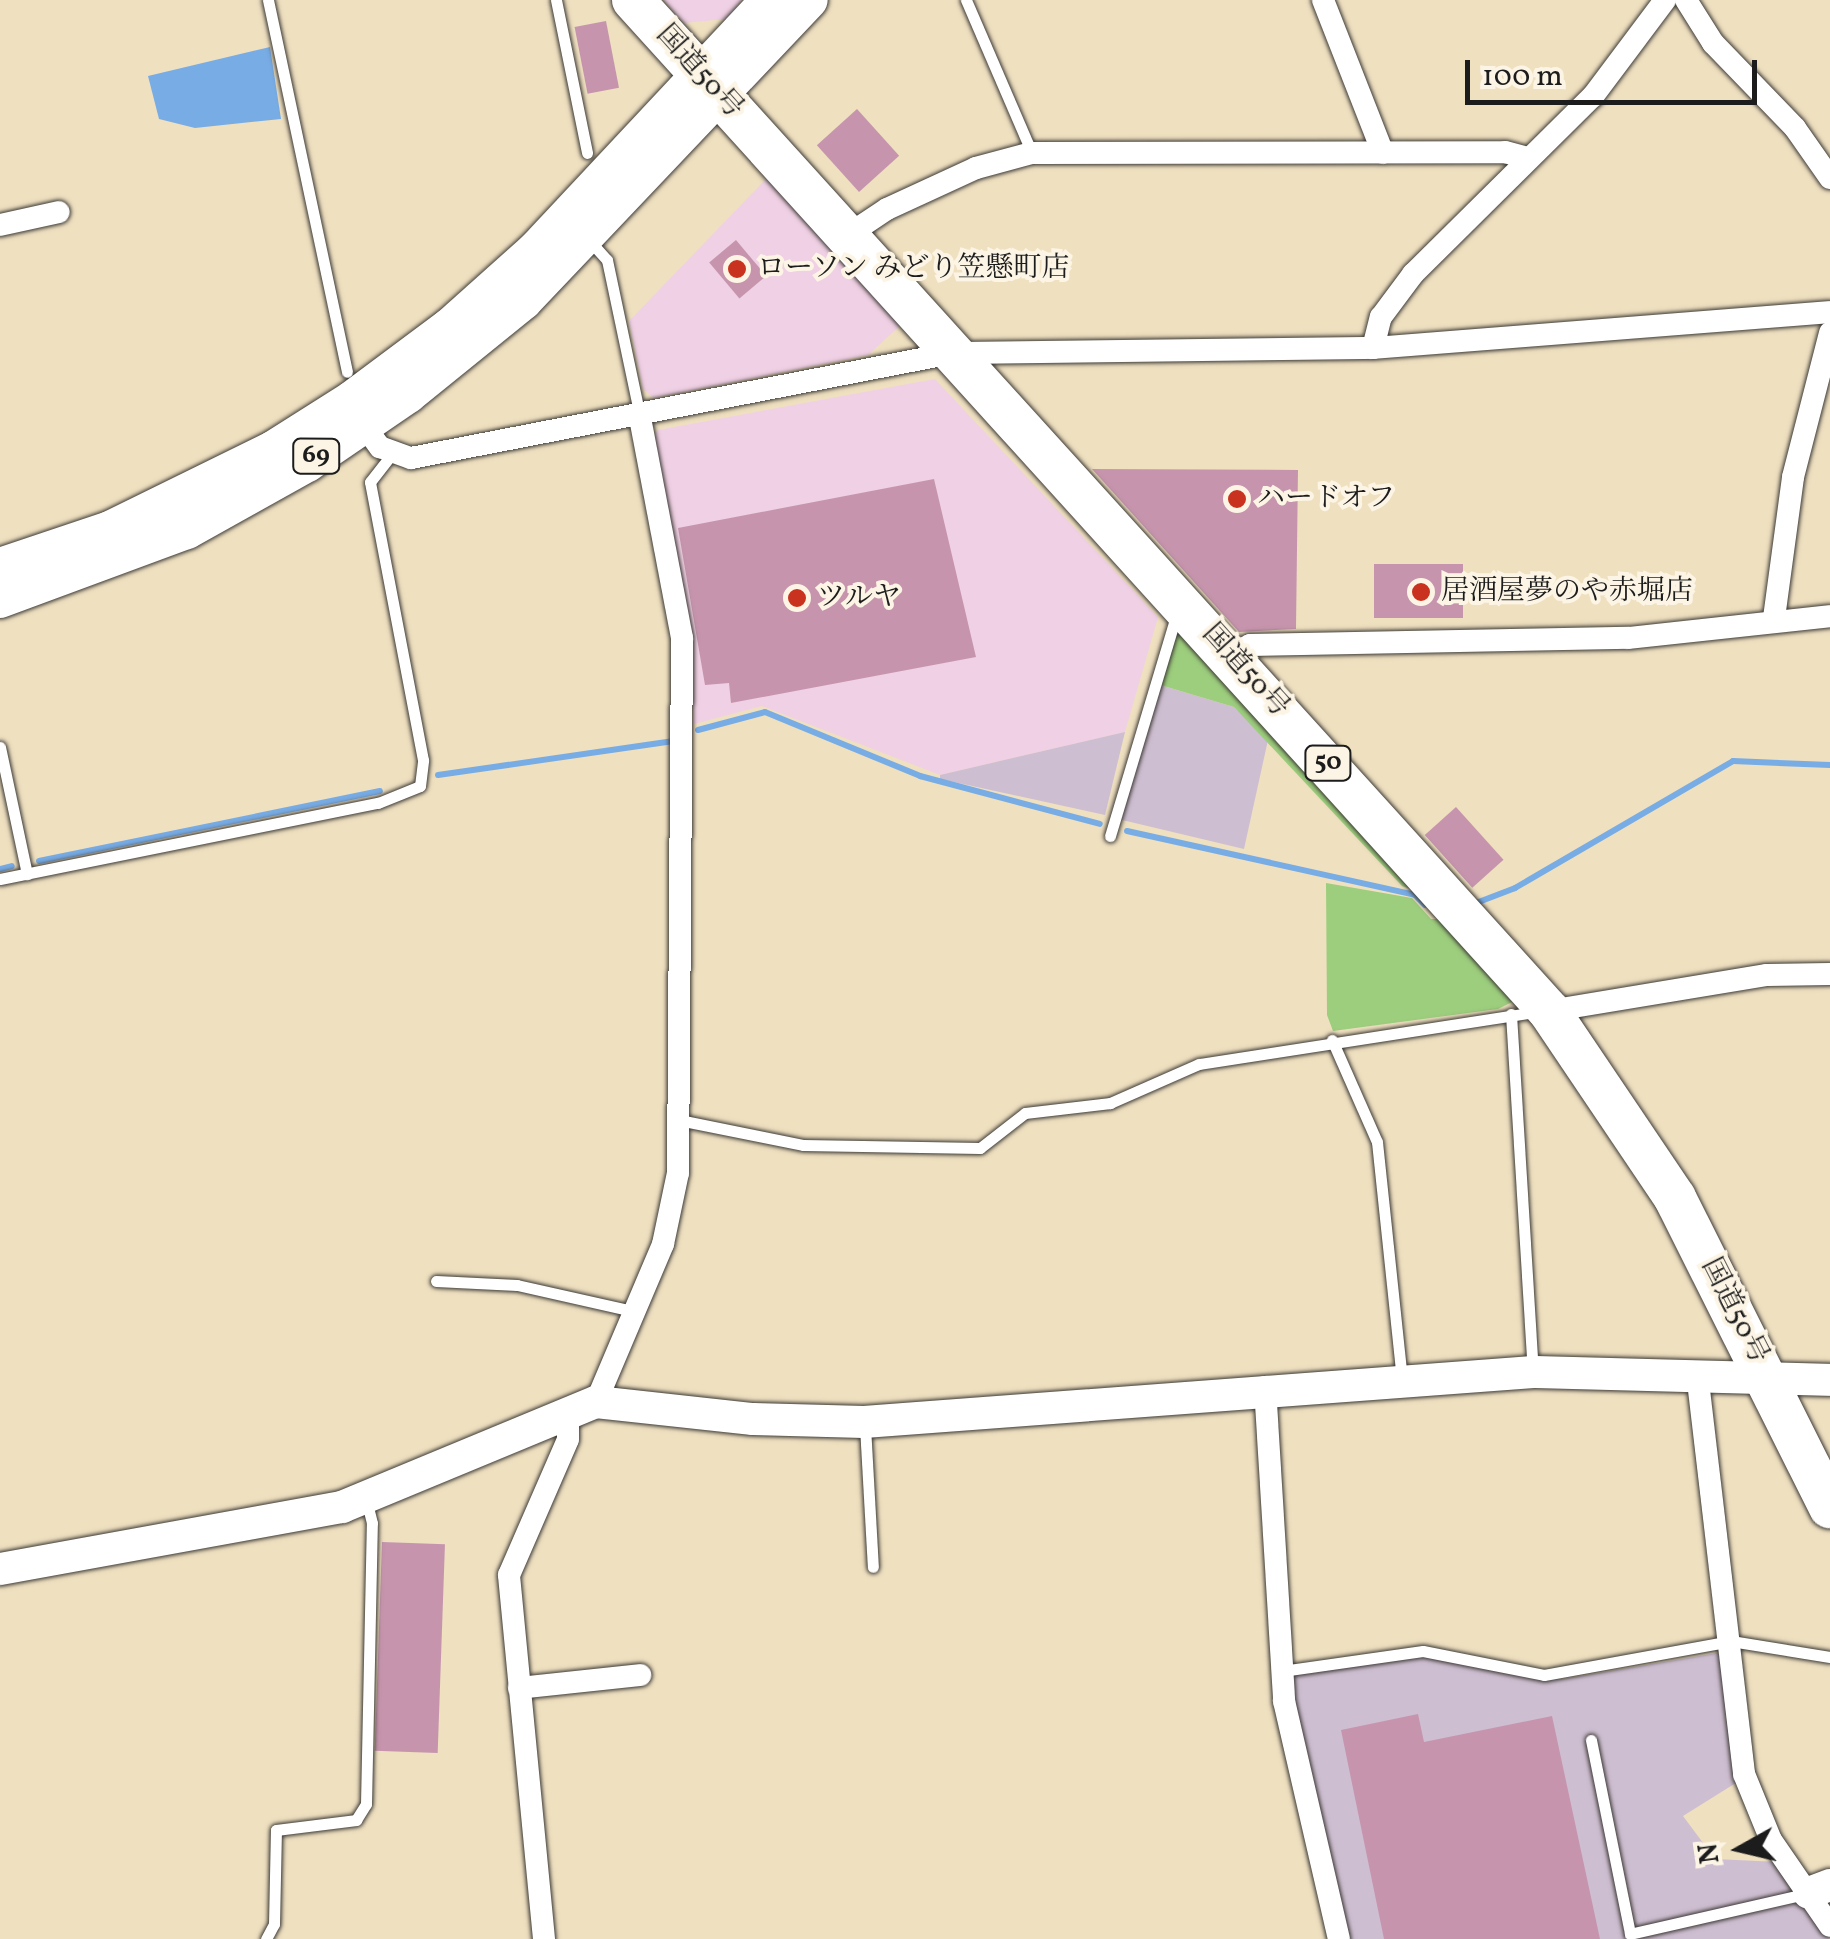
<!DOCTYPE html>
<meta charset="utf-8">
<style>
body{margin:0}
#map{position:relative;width:1830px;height:1939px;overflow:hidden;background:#efe0c0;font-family:Vollkorn,"Noto Serif JP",serif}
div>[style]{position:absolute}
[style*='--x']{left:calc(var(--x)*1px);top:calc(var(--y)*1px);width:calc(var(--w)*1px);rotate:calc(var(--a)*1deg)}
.built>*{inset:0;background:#f0d0e4}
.industrial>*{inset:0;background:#cebed1}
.green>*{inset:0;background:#9dce7d}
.water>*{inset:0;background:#78ace5}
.stream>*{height:6px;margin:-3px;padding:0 3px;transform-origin:3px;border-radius:3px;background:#78ace5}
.building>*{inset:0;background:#c695ad;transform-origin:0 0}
.roads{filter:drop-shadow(0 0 2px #3c3935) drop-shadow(0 0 2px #3c3935)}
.lane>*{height:11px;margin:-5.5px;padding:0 5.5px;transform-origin:5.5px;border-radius:5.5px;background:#fff}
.street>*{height:22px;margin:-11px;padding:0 11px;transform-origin:11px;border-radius:11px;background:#fff}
.secondary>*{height:32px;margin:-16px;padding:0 16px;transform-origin:16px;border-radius:16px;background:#fff}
.primary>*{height:38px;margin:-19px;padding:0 19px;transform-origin:19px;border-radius:19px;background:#fff}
.highway>*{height:42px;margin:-21px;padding:0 21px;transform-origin:21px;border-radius:21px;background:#fff}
.dots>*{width:28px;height:28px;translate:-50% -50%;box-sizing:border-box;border:5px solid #fcf5e5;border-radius:50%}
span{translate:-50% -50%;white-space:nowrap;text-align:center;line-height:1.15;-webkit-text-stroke:8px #fcf5e5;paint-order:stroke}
.shield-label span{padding:2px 8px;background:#fcf5e5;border:2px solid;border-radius:8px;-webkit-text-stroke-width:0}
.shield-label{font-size:25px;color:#1c1c1c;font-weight:700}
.street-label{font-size:28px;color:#1c1c1c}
.poi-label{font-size:28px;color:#1c1c1c}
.left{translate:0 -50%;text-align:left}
.north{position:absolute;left:1690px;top:1799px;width:100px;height:100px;-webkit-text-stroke:8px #fcf5e5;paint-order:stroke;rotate:262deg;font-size:28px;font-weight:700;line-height:40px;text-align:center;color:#1c1c1c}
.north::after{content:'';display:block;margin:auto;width:35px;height:45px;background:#1c1c1c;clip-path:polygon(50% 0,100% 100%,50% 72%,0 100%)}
.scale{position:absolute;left:1465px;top:60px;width:292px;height:45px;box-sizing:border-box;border:5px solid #1c1c1c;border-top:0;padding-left:12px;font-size:30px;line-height:35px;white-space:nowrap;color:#1c1c1c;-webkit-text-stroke:8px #fcf5e5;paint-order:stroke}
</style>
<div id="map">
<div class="built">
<i style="clip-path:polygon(663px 0,742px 0,726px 19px,684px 23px)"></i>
<i style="clip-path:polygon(766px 179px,902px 324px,868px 355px,654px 398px,643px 389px,629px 321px)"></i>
<i style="clip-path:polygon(935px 379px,1158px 617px,1125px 732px,940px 775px,762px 706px,694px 724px,686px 599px,652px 438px,658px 430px)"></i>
</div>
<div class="industrial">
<i style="clip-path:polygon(1157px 684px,1234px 707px,1268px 740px,1244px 849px,1118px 819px)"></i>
<i style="clip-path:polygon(1125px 732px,1105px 815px,940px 779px,940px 775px)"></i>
<i style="clip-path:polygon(1717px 1653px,1727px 1658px,1739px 1781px,1683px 1816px,1715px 1859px,1779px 1862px,1829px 1939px,1345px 1939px,1287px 1675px,1425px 1656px,1563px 1679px)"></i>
</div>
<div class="green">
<i style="clip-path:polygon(1178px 633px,1414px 890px,1402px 886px,1234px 707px,1157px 684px)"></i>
<i style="clip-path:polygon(1326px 883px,1412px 898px,1431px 919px,1442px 919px,1514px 1001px,1498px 1009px,1333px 1031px,1327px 1015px)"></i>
</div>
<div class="water">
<i style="clip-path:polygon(270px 47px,281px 119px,195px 128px,159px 119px,148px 76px)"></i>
</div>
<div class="stream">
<i style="--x:698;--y:730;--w:69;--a:-15"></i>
<i style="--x:765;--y:712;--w:168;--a:22.4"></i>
<i style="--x:920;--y:776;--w:186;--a:14.9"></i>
<i style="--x:438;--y:775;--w:238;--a:-8.2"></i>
<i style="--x:1127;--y:831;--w:295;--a:12.5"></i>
<i style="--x:1415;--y:895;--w:14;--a:45"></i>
<i style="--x:39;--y:861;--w:348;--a:-11.6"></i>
<i style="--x:0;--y:869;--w:12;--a:-14"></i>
<i style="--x:1476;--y:903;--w:42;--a:-21"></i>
<i style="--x:1515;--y:888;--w:252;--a:-30.2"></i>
<i style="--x:1733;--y:761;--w:97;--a:2.4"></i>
</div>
<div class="building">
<i style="left:606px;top:21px;width:68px;height:32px;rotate:79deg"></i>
<i style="left:857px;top:109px;width:63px;height:54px;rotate:48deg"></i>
<i style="left:736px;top:240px;width:47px;height:35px;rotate:50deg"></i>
<i style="clip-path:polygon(1092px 469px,1298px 470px,1296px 629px,1239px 632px)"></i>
<i style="clip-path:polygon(934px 479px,976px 657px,731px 703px,729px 683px,705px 685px,678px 528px)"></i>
<i style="left:1374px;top:564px;width:89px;height:54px"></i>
<i style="left:1456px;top:807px;width:71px;height:42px;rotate:48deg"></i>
<i style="left:382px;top:1542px;width:63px;height:209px;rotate:2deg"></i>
<i style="clip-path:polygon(1418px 1714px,1424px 1742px,1552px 1716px,1600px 1939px,1384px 1939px,1341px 1730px)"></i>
</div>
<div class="roads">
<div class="lane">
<i style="--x:268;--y:0;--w:380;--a:78"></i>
<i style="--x:556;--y:0;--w:156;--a:78.5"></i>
<i style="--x:966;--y:0;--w:167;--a:66.7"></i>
<i style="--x:589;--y:240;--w:27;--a:48"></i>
<i style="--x:607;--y:260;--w:159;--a:78.1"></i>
<i style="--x:0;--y:747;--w:130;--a:78"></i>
<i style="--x:1110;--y:836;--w:230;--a:-73.3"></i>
<i style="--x:0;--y:879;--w:386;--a:-11.4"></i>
<i style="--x:378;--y:803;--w:45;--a:-22"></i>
<i style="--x:420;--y:786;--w:26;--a:-83"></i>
<i style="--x:423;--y:760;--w:283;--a:-100.8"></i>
<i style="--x:370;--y:482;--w:36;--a:-52"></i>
<i style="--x:1511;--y:1014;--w:357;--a:86.5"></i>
<i style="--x:1332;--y:1040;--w:111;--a:66.2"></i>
<i style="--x:1377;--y:1142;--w:237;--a:84"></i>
<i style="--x:679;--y:1120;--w:126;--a:11.4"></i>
<i style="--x:803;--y:1145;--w:177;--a:1"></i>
<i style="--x:980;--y:1148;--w:57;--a:-37.9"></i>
<i style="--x:1025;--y:1113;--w:86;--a:-6.7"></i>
<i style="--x:1110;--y:1103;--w:97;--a:-23.7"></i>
<i style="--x:1199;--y:1064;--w:340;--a:-8.8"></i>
<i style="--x:436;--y:1281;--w:81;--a:2.8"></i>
<i style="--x:517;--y:1285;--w:118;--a:12.7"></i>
<i style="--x:865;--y:1426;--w:141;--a:86.8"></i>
<i style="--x:1282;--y:1671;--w:142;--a:-8.1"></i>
<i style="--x:1423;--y:1651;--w:123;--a:11.2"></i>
<i style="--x:1544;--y:1675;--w:190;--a:-10.3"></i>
<i style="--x:1731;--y:1641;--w:100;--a:9.2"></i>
<i style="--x:1591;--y:1740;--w:198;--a:78.6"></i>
<i style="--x:1630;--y:1934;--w:180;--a:-12.9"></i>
<i style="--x:266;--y:1939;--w:17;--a:-62"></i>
<i style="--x:274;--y:1924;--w:94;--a:-88.8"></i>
<i style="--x:276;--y:1830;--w:81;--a:-7.1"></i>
<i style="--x:356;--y:1820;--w:19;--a:-58"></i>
<i style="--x:366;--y:1804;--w:281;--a:-88.8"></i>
<i style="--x:372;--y:1523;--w:25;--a:-104"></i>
</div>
<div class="street">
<i style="--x:1323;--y:0;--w:164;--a:68.6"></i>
<i style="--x:1686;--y:0;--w:51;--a:57.9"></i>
<i style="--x:1713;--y:43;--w:118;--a:46"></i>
<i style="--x:1795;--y:128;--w:61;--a:55"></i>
<i style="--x:0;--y:225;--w:60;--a:-12.4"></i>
<i style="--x:848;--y:235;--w:47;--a:-33.7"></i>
<i style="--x:887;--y:209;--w:98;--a:-24.7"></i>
<i style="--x:976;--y:168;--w:58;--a:-15"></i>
<i style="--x:1032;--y:153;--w:473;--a:-0.1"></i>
<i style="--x:1505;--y:152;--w:23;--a:15"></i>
<i style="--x:1373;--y:348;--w:32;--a:-76"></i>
<i style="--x:1381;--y:317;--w:54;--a:-53.3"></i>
<i style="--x:1413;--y:274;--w:253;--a:-44.7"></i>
<i style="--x:1593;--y:96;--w:120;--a:-53.1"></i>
<i style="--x:363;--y:424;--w:29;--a:54"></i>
<i style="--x:380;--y:447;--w:33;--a:20"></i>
<i style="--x:411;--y:458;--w:551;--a:-10.98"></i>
<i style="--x:952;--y:353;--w:421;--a:-0.7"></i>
<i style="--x:1373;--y:348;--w:458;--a:-4.5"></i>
<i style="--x:1774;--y:618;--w:142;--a:-82.3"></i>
<i style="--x:1793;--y:477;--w:149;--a:-75.6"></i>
<i style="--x:1231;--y:656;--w:22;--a:-30"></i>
<i style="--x:1250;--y:645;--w:379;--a:-1.1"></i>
<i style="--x:1629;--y:638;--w:202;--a:-6.2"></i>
<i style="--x:1549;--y:1011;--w:221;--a:-9.4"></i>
<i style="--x:1767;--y:975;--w:63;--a:-0.9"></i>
<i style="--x:1697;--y:1373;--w:404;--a:83.3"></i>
<i style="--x:1744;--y:1774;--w:71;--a:67.8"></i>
<i style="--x:1771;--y:1840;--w:104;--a:55.5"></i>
<i style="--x:1265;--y:1387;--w:315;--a:86.5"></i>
<i style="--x:1284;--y:1701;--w:244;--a:77"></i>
<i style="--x:596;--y:1402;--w:172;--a:-67"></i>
<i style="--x:663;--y:1244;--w:73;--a:-78.1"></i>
<i style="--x:678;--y:1173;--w:535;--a:-89.57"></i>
<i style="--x:682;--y:638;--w:225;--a:-100.8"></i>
<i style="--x:519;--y:1688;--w:122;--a:-6.1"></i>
<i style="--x:544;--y:1939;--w:366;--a:-95.5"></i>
<i style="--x:509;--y:1575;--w:148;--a:-66.5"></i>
<i style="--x:568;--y:1439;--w:28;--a:-90"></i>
</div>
<div class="secondary">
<i style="--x:0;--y:1569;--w:348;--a:-10.3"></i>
<i style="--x:342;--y:1507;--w:275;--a:-22.5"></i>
<i style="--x:596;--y:1402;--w:158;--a:6.2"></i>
<i style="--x:753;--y:1419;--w:111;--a:1.5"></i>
<i style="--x:864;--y:1422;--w:671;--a:-4.27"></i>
<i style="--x:1533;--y:1372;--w:297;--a:1.5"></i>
<i style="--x:1809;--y:1893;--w:22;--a:-21"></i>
</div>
<div class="primary">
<i style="--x:0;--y:567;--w:116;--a:-18.6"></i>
<i style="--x:110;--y:530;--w:182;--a:-26.1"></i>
<i style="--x:273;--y:450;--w:93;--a:-32.3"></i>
<i style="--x:352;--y:400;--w:122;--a:-36.7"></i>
<i style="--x:450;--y:327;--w:115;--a:-41.8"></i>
<i style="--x:536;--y:250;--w:342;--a:-46.9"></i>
<i style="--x:0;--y:599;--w:199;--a:-20.3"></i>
<i style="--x:187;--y:530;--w:137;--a:-29.2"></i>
<i style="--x:307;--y:463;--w:122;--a:-34.3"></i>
<i style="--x:408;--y:394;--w:148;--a:-39"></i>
<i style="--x:523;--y:301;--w:415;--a:-46.5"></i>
</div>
<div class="highway">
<i style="--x:633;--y:0;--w:1364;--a:47.82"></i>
<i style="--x:1549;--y:1011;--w:225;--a:56"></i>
<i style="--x:1675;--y:1198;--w:346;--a:63.4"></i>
</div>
</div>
<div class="dots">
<i style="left:737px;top:269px;background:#c8321e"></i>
<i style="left:1237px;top:499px;background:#c8321e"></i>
<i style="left:1421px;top:592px;background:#c8321e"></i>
<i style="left:797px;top:598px;background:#c8321e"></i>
</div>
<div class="shield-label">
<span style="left:316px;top:456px">69</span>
<span style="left:1328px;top:763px">50</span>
</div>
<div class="street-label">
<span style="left:699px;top:72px;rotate:48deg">国道50号</span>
<span style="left:1245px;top:671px;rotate:48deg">国道50号</span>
<span style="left:1734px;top:1311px;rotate:63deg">国道50号</span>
</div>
<div class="poi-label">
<span class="left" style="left:757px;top:269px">ローソン みどり笠懸町店</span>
<span class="left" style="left:1257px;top:499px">ハードオフ</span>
<span class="left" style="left:1441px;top:592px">居酒屋夢のや赤堀店</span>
<span class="left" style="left:817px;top:598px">ツルヤ</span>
</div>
<div class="north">N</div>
<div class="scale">100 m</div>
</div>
